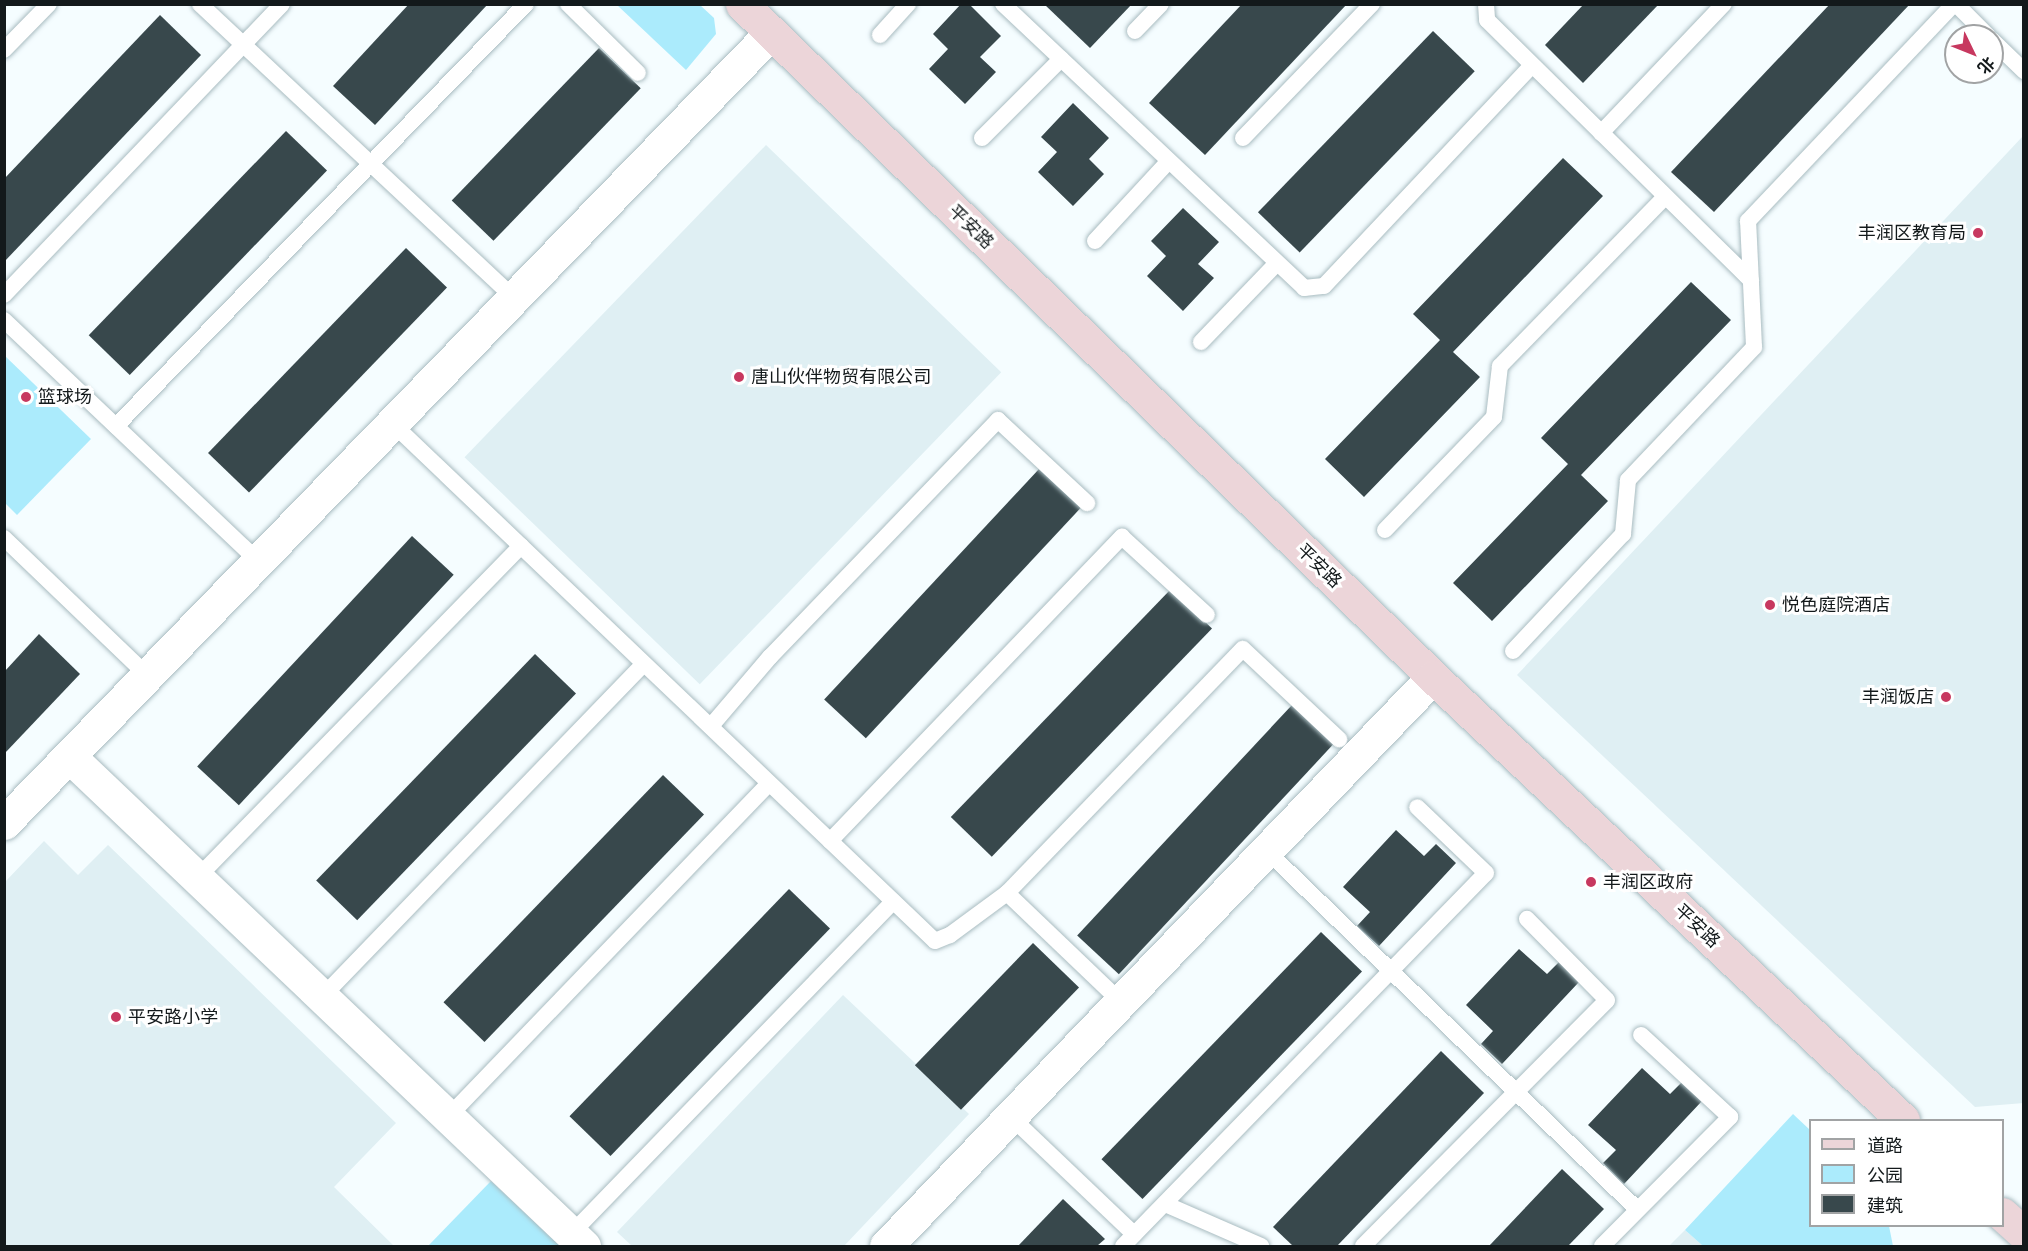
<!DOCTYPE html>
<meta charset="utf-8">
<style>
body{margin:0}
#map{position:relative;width:2028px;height:1251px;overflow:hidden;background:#f5fdff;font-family:Montserrat,"Noto Sans SC",sans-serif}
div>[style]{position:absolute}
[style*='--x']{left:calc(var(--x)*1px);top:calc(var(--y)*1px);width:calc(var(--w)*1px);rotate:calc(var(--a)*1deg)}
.built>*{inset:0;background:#dfeff3;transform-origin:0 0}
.green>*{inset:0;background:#abebfc}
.building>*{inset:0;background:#38484c;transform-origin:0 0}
.roads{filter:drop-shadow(0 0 2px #a9bcc1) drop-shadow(0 0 2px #a9bcc1)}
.lane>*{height:16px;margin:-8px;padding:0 8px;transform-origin:8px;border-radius:8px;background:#fff}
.street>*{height:33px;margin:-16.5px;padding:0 16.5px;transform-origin:16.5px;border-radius:16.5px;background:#fff}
.secondary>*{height:33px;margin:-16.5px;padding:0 16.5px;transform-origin:16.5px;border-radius:16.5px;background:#ecd5d9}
.dots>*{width:16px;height:16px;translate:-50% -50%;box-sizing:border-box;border:3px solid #fff;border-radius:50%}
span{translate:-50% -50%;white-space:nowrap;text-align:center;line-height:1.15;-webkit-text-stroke:6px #fff;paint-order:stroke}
.street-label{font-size:18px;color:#13191b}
.poi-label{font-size:18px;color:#13191b}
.right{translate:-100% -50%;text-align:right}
.left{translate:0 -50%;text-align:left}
.frame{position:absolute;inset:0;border:6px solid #13191b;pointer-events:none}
.legend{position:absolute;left:1809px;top:1119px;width:195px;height:108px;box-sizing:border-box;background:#fff;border:2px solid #a1a3a4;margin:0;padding:8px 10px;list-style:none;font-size:18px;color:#13191b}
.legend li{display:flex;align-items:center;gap:12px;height:30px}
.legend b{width:30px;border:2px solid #a1a3a4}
.north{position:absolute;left:1944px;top:24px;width:60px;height:60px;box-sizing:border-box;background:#fff;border:2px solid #a1a3a4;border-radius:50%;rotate:133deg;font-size:16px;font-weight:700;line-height:24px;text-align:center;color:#13191b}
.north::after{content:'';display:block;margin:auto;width:21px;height:27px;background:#c7385f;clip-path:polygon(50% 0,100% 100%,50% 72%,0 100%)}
</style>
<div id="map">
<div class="built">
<i style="clip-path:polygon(2023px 136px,2024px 1103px,1975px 1107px,1517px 675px)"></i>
<i style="left:766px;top:145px;width:327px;height:434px;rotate:44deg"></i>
<i style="clip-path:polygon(44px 841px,78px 875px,108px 845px,396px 1123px,334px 1187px,394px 1246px,5px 1246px,5px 882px)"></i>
<i style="clip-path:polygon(843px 995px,969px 1114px,844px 1246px,632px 1246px,617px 1232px)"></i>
<i style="clip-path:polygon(1685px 1230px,1703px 1246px,1669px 1246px)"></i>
</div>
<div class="green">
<i style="clip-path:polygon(617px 5px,700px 5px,714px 18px,716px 34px,686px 70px)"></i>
<i style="clip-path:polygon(4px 355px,91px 439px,17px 515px,5px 503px)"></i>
<i style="clip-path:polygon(1793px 1114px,1810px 1130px,1810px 1226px,1889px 1226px,1893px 1246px,1703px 1246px,1685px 1230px)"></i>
<i style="clip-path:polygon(491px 1181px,560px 1246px,428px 1246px)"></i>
</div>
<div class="building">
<i style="clip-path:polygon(409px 4px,488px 4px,375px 125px,333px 86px)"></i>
<i style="clip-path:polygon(961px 4px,969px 4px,1001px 36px,980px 57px,996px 72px,965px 104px,929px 69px,948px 49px,933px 34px)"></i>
<i style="clip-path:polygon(1044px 4px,1132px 4px,1090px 48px)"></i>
<i style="clip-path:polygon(1242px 4px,1347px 4px,1205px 155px,1149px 103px)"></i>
<i style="clip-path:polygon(1584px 4px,1659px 4px,1583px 83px,1545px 45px)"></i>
<i style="clip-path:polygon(1830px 4px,1910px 4px,1714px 212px,1671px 172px)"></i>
<i style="clip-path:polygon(160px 15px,201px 55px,4px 262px,4px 179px)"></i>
<i style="left:1433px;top:31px;width:58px;height:252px;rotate:44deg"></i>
<i style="left:599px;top:48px;width:58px;height:212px;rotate:44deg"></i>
<i style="clip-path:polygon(1073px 103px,1109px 138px,1089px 159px,1104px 174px,1073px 206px,1038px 172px,1057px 152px,1041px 137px)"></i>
<i style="left:286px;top:131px;width:57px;height:284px;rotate:44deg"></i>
<i style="clip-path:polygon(1563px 158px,1603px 196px,1453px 352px,1480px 377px,1364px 497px,1325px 459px,1440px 340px,1413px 314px)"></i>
<i style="clip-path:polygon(1183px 208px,1219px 242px,1198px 264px,1214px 278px,1183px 311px,1147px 276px,1166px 256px,1151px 241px)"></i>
<i style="left:406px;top:248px;width:57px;height:285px;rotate:44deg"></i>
<i style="clip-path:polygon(1691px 282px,1731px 320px,1581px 475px,1608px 501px,1492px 621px,1453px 583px,1568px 464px,1541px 438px)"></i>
<i style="left:1039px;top:469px;width:57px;height:315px;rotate:43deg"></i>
<i style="left:412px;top:536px;width:57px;height:315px;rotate:43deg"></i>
<i style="left:1171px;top:589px;width:57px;height:317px;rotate:44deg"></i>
<i style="clip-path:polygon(39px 634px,80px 674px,5px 753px,5px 671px)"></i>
<i style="left:535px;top:654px;width:57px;height:315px;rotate:44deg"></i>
<i style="left:1292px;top:705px;width:57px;height:315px;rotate:43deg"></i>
<i style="left:663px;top:775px;width:57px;height:316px;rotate:44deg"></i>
<i style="clip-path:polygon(1396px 830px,1424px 856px,1436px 844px,1456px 863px,1379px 946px,1357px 926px,1370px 912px,1343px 887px)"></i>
<i style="left:789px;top:889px;width:57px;height:316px;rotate:44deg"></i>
<i style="left:1321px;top:932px;width:57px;height:316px;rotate:44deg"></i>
<i style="left:1033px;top:943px;width:64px;height:170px;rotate:44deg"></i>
<i style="clip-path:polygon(1519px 949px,1547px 974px,1559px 962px,1579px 982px,1502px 1064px,1481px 1044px,1493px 1031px,1466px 1005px)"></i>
<i style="clip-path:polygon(1441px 1051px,1484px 1093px,1337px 1246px,1293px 1246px,1273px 1227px)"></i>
<i style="clip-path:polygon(1642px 1068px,1670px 1094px,1682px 1082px,1702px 1101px,1624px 1184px,1603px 1163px,1616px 1150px,1588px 1125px)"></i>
<i style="clip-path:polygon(1562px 1169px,1604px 1209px,1568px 1246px,1489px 1246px)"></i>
<i style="clip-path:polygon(1063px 1199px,1105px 1239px,1097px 1246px,1018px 1246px)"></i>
</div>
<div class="roads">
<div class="lane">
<i style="--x:200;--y:4;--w:430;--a:43.1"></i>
<i style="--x:568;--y:4;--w:98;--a:44.6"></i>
<i style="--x:1003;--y:4;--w:414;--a:43.3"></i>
<i style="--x:1304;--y:288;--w:20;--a:-6"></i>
<i style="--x:1324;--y:286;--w:303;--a:-46.7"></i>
<i style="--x:1486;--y:4;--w:16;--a:86"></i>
<i style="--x:1487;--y:20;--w:371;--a:44.6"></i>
<i style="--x:1956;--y:4;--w:45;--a:45"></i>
<i style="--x:1135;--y:31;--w:37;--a:-46"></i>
<i style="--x:880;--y:35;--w:42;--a:-47.9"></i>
<i style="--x:1992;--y:40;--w:45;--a:44.1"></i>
<i style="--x:4;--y:50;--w:64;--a:-45.6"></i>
<i style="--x:1601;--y:133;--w:178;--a:-46.4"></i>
<i style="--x:982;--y:138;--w:112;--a:-45"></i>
<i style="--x:1243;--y:138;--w:186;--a:-46.1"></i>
<i style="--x:1095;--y:241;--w:108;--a:-47.3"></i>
<i style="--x:4;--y:295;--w:402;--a:-46.3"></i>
<i style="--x:4;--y:320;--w:350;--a:43.5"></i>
<i style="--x:1201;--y:342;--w:108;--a:-46.1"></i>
<i style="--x:392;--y:423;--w:750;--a:43.65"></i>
<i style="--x:935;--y:941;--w:16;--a:-22"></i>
<i style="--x:950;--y:935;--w:71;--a:-36.4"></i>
<i style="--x:1007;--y:893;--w:339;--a:-46"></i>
<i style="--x:1243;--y:649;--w:132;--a:43.2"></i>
<i style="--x:116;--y:426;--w:588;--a:-45.83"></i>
<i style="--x:1385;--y:530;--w:157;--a:-46"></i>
<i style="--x:1494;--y:417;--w:51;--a:-83.3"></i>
<i style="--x:1500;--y:366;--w:236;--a:-45.7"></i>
<i style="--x:4;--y:538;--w:199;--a:43.8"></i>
<i style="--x:1513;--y:651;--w:161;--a:-46.8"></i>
<i style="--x:1623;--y:534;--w:54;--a:-84.7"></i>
<i style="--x:1628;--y:480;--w:183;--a:-46.5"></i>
<i style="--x:1754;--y:347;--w:126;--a:-92.7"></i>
<i style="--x:1748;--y:221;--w:299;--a:-46.5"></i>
<i style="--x:711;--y:726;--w:91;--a:-49.5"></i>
<i style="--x:770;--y:657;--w:329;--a:-46.1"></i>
<i style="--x:998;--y:420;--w:122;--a:43"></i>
<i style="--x:830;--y:841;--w:422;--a:-46.2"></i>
<i style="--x:1122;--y:537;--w:115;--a:42.5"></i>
<i style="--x:1267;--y:851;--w:516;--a:44.06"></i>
<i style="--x:197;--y:878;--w:464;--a:-45.7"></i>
<i style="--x:1007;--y:893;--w:158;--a:43.7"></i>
<i style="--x:322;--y:997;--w:463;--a:-46"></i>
<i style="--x:448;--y:1117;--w:462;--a:-46.1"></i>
<i style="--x:1011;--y:1117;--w:170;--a:43.6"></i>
<i style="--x:1165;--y:1204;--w:105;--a:23.6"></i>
<i style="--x:571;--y:1234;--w:463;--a:-45.9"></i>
<i style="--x:1123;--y:1246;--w:520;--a:-45.78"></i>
<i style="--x:1486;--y:873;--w:95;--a:-136.3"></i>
<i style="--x:1363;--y:1246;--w:346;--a:-45.2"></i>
<i style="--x:1607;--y:1000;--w:114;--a:-134.6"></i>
<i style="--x:1602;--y:1246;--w:182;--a:-45.2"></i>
<i style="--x:1730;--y:1117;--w:121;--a:-137.3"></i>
</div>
<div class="street">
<i style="--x:69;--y:756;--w:711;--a:43.58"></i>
<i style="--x:4;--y:823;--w:1101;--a:-45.85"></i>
<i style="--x:886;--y:1246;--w:789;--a:-46.13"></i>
</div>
<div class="secondary">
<i style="--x:742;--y:4;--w:965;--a:44.24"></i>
<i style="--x:1433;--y:677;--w:646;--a:43.31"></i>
<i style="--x:2002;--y:1214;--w:30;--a:42"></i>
</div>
</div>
<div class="dots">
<i style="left:1978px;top:233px;background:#c7385f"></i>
<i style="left:739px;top:377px;background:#c7385f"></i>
<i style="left:26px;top:397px;background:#c7385f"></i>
<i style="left:1770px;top:605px;background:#c7385f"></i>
<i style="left:1946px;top:697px;background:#c7385f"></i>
<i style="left:1591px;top:882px;background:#c7385f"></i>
<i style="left:116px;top:1017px;background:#c7385f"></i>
</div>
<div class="street-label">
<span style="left:971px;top:227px;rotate:44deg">平安路</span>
<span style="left:1319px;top:566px;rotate:44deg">平安路</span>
<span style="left:1697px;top:926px;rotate:43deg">平安路</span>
</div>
<div class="poi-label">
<span class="right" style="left:1966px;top:233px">丰润区教育局</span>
<span class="left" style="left:751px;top:377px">唐山伙伴物贸有限公司</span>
<span class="left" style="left:38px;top:397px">篮球场</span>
<span class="left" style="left:1782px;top:605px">悦色庭院酒店</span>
<span class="right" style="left:1934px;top:697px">丰润饭店</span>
<span class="left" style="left:1603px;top:882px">丰润区政府</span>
<span class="left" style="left:128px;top:1017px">平安路小学</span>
</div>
<div class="frame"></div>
<ul class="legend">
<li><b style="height:8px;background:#ecd5d9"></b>道路</li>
<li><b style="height:16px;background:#abebfc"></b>公园</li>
<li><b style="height:16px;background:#38484c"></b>建筑</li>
</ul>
<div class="north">北</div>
</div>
